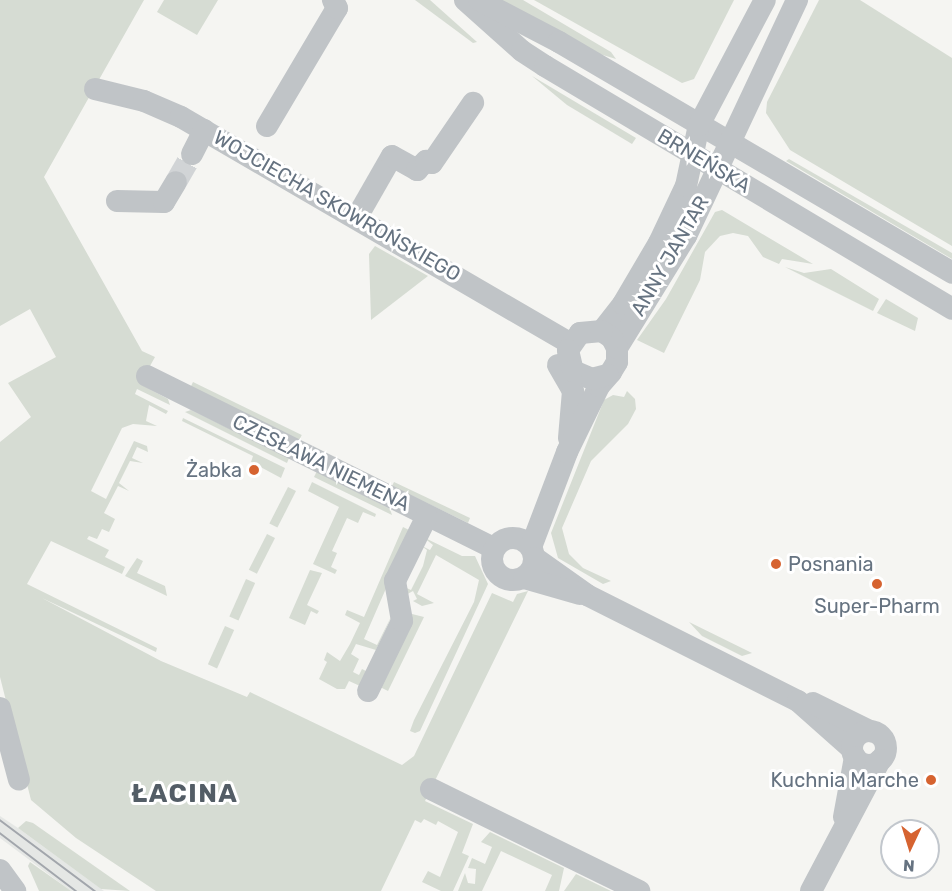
<!DOCTYPE html>
<meta charset="utf-8">
<style>
body{margin:0}
#map{position:relative;width:952px;height:891px;overflow:hidden;background:#f5f5f2;font-family:Rubik,sans-serif}
div>[style]{position:absolute}
[style*='--x']{left:calc(var(--x)*1px);top:calc(var(--y)*1px);width:calc(var(--w)*1px);rotate:calc(var(--a)*1deg)}
.built>*{inset:0;background:#e5e7e5}
.green>*{inset:0;background:#d6dcd3;transform-origin:0 0}
.minor-tunnel>*{height:22px;margin-top:-11px;transform-origin:0;background:repeating-linear-gradient(90deg,#d1d4d6 0 22px,transparent 0 33px)}
.minor>*{height:22px;margin:-11px;padding:0 11px;transform-origin:11px;border-radius:11px;background:#c0c4c7}
.minor>.ring{margin:-11px;padding:0;box-sizing:content-box;background:none;border:22px solid #c0c4c7;border-radius:50%}
.tram>*{height:1.5px;margin:-0.75px;padding:0 0.75px;transform-origin:0.75px;border-radius:0.75px;background:#a2a6ac}
.dots>*{width:16px;height:16px;translate:-50% -50%;box-sizing:border-box;border:3px solid #fff;border-radius:50%}
span{translate:-50% -50%;white-space:nowrap;text-align:center;line-height:1.15;-webkit-text-stroke:6px #fff;paint-order:stroke}
.street-label{font-size:20px;color:#667381}
.poi-label{font-size:20px;color:#667381}
.right{translate:-100% -50%;text-align:right}
.left{translate:0 -50%;text-align:left}
.district-label{font-size:26px;color:#535d66;font-weight:700;letter-spacing:1.5px}
.north{position:absolute;left:880px;top:819px;width:60px;height:60px;box-sizing:border-box;background:#fff;border:2px solid #c2c7cd;border-radius:50%;rotate:184deg;font-size:16px;font-weight:700;line-height:24px;text-align:center;color:#667381}
.north::after{content:'';display:block;margin:auto;width:21px;height:27px;background:#d66330;clip-path:polygon(50% 0,100% 100%,50% 72%,0 100%)}
</style>
<div id="map">
<div class="built">
<i style="clip-path:polygon(0 816px,18px 828px,104px 891px,71px 891px,0 838px)"></i>
</div>
<div class="green">
<i style="clip-path:polygon(0 0,144px 0,44px 177px,142px 351px,155px 357px,140px 384px,168px 399px,170px 405px,137px 389px,135px 394px,168px 411px,166px 414px,149px 405px,146px 421px,157px 426px,133px 424px,122px 428px,91px 491px,106px 499px,134px 441px,147px 446px,148px 452px,137px 447px,132px 458px,143px 463px,130px 461px,119px 483px,129px 491px,118px 486px,104px 513px,115px 519px,109px 532px,102px 529px,97px 539px,89px 536px,87px 539px,109px 550px,105px 557px,125px 567px,122px 574px,51px 541px,27px 584px,157px 648px,156px 652px,42px 598px,161px 661px,247px 697px,250px 692px,402px 765px,414px 756px,492px 593px,513px 602px,517px 594px,528px 591px,425px 801px,473px 824px,462px 853px,469px 856px,453px 891px,441px 891px,422px 882px,428px 871px,440px 877px,458px 832px,438px 821px,436px 825px,424px 819px,421px 823px,415px 820px,381px 891px,156px 891px,76px 838px,31px 800px,0 677px,0 442px,31px 417px,8px 383px,56px 357px,30px 309px,0 326px)"></i>
<i style="clip-path:polygon(164px 0,218px 0,197px 35px,157px 12px)"></i>
<i style="clip-path:polygon(415px 0,430px 0,477px 42px,473px 43px)"></i>
<i style="clip-path:polygon(501px 0,523px 0,611px 52px,616px 59px,593px 52px)"></i>
<i style="clip-path:polygon(534px 0,734px 0,694px 79px,682px 83px)"></i>
<i style="clip-path:polygon(819px 0,860px 0,952px 58px,952px 246px,790px 150px,766px 113px,767px 102px)"></i>
<i style="clip-path:polygon(532px 76px,636px 138px,632px 144px,567px 105px)"></i>
<i style="clip-path:polygon(789px 159px,952px 253px,952px 259px,786px 161px)"></i>
<i style="clip-path:polygon(722px 210px,813px 264px,782px 259px,779px 264px,763px 257px,748px 236px,733px 233px,720px 236px,705px 252px,700px 280px,664px 353px,637px 340px,666px 299px,715px 212px)"></i>
<i style="clip-path:polygon(375px 246px,428px 276px,371px 320px,369px 254px)"></i>
<i style="clip-path:polygon(785px 267px,804px 273px,831px 269px,879px 299px,873px 311px)"></i>
<i style="clip-path:polygon(886px 299px,918px 318px,915px 331px,877px 313px)"></i>
<i style="left:193px;top:382px;width:121px;height:6px;rotate:26deg"></i>
<i style="clip-path:polygon(627px 391px,635px 399px,636px 409px,628px 424px,591px 461px,562px 528px,569px 554px,583px 568px,611px 581px,603px 584px,558px 558px,551px 533px,604px 400px,613px 395px,624px 397px)"></i>
<i style="clip-path:polygon(191px 410px,289px 458px,287px 463px,185px 412px)"></i>
<i style="clip-path:polygon(183px 418px,285px 468px,281px 478px,251px 462px,253px 456px,182px 421px)"></i>
<i style="clip-path:polygon(317px 471px,390px 509px,392px 515px,314px 477px)"></i>
<i style="clip-path:polygon(312px 482px,376px 514px,375px 517px,363px 512px,358px 523px,347px 518px,332px 551px,337px 553px,331px 567px,337px 570px,335px 574px,313px 564px,339px 507px,308px 491px)"></i>
<i style="clip-path:polygon(394px 482px,470px 518px,468px 523px,392px 486px)"></i>
<i style="left:288px;top:487px;width:9px;height:41px;rotate:27deg"></i>
<i style="clip-path:polygon(403px 527px,411px 531px,364px 639px,377px 645px,396px 607px,376px 650px,356px 644px,351px 654px,359px 659px,353px 672px,359px 675px,362px 669px,370px 673px,360px 686px,349px 681px,345px 689px,337px 689px,319px 679px,327px 662px,324px 660px,327px 652px,340px 661px,350px 644px,360px 623px,345px 615px,347px 610px,364px 617px)"></i>
<i style="left:267px;top:534px;width:9px;height:40px;rotate:27deg"></i>
<i style="clip-path:polygon(423px 537px,462px 556px,475px 556px,488px 584px,420px 731px,415px 733px,410px 731px,414px 720px,474px 602px,479px 580px,436px 555px,417px 594px,434px 603px,422px 606px,413px 601px,417px 599px,413px 591px,402px 597px,400px 585px,411px 590px,423px 566px,427px 550px,420px 545px,430px 550px,433px 545px)"></i>
<i style="clip-path:polygon(137px 558px,143px 561px,137px 573px,165px 586px,167px 596px,125px 576px)"></i>
<i style="clip-path:polygon(310px 570px,322px 573px,307px 605px,319px 611px,317px 614px,311px 611px,305px 625px,289px 618px)"></i>
<i style="left:246px;top:579px;width:10px;height:41px;rotate:24deg"></i>
<i style="clip-path:polygon(408px 613px,424px 617px,388px 691px,376px 685px)"></i>
<i style="clip-path:polygon(689px 622px,752px 653px,742px 656px,702px 636px)"></i>
<i style="left:225px;top:626px;width:10px;height:42px;rotate:24deg"></i>
<i style="clip-path:polygon(26px 821px,33px 823px,130px 891px,101px 889px,18px 828px)"></i>
<i style="clip-path:polygon(490px 832px,564px 868px,559px 891px,545px 891px,552px 875px,501px 851px,482px 891px,458px 891px,465px 873px,468px 883px,475px 884px,476px 869px,468px 868px,472px 858px,485px 864px,492px 847px,481px 842px)"></i>
<i style="clip-path:polygon(30px 862px,67px 888px,71px 891px,39px 891px,28px 866px)"></i>
<i style="clip-path:polygon(576px 874px,611px 891px,564px 891px)"></i>
</div>
<div class="minor-tunnel">
<i style="--x:176;--y:182;--w:32;--a:-60"></i>
</div>
<div class="minor">
<i style="--x:465;--y:0;--w:76;--a:41.8"></i>
<i style="--x:522;--y:51;--w:27;--a:33"></i>
<i style="--x:545;--y:66;--w:474;--a:30.8"></i>
<i style="--x:479;--y:0;--w:90;--a:27.7"></i>
<i style="--x:559;--y:42;--w:456;--a:30.4"></i>
<i style="--x:95;--y:89;--w:50;--a:13.8"></i>
<i style="--x:144;--y:101;--w:40;--a:23.4"></i>
<i style="--x:181;--y:117;--w:450;--a:30.2"></i>
<i style="--x:267;--y:126;--w:137;--a:-59.3"></i>
<i style="--x:337;--y:8;--w:9;--a:-117"></i>
<i style="--x:192;--y:154;--w:27;--a:-63"></i>
<i style="--x:117;--y:201;--w:47;--a:1.2"></i>
<i style="--x:164;--y:202;--w:23;--a:-59"></i>
<i style="--x:357;--y:217;--w:70;--a:-60.2"></i>
<i style="--x:392;--y:156;--w:29;--a:29"></i>
<i style="--x:417;--y:170;--w:13;--a:-45"></i>
<i style="--x:426;--y:161;--w:6;--a:18"></i>
<i style="--x:432;--y:163;--w:73;--a:-55.7"></i>
<i style="--x:602;--y:331;--w:34;--a:-52"></i>
<i style="--x:623;--y:304;--w:71;--a:-59.5"></i>
<i style="--x:659;--y:243;--w:63;--a:-64.7"></i>
<i style="--x:686;--y:186;--w:62;--a:-78"></i>
<i style="--x:699;--y:125;--w:141;--a:-62.2"></i>
<i style="--x:617;--y:348;--w:132;--a:-58.4"></i>
<i style="--x:686;--y:236;--w:261;--a:-64.8"></i>
<i style="--x:558;--y:365;--w:30;--a:60"></i>
<i style="--x:573;--y:391;--w:47;--a:94.9"></i>
<i style="--x:147;--y:376;--w:387;--a:26.4"></i>
<i class="ring" style="left:492px;top:538px;width:20px;height:20px"></i>
<i style="--x:531;--y:547;--w:102;--a:-69.2"></i>
<i style="--x:567;--y:452;--w:73;--a:-64.1"></i>
<i style="--x:599;--y:386;--w:18;--a:-49"></i>
<i style="--x:611;--y:372;--w:12;--a:-59"></i>
<i style="--x:617;--y:362;--w:14;--a:-90"></i>
<i style="--x:617;--y:348;--w:11;--a:-117"></i>
<i style="--x:612;--y:338;--w:12;--a:-145"></i>
<i style="--x:602;--y:331;--w:22;--a:175"></i>
<i style="--x:580;--y:333;--w:21;--a:125"></i>
<i style="--x:568;--y:350;--w:22;--a:77"></i>
<i style="--x:573;--y:371;--w:21;--a:23"></i>
<i style="--x:592;--y:379;--w:16;--a:-15"></i>
<i style="--x:535;--y:558;--w:64;--a:35.4"></i>
<i style="--x:587;--y:595;--w:236;--a:26.7"></i>
<i style="--x:798;--y:701;--w:72;--a:41.6"></i>
<i style="--x:524;--y:578;--w:58;--a:15.9"></i>
<i style="--x:368;--y:691;--w:78;--a:-64.1"></i>
<i style="--x:402;--y:621;--w:41;--a:-99.9"></i>
<i style="--x:395;--y:581;--w:72;--a:-63.8"></i>
<i style="--x:813;--y:703;--w:64;--a:26.2"></i>
<i style="--x:0;--y:708;--w:74;--a:75.2"></i>
<i class="ring" style="left:852px;top:731px;width:12px;height:12px"></i>
<i style="--x:431;--y:789;--w:232;--a:26.1"></i>
<i style="--x:844;--y:817;--w:61;--a:-79.6"></i>
<i style="--x:0;--y:870;--w:26;--a:54"></i>
<i style="--x:811;--y:891;--w:148;--a:-62.2"></i>
</div>
<div class="tram">
<i style="--x:0;--y:820;--w:119;--a:36.8"></i>
<i style="--x:0;--y:833;--w:96;--a:37.3"></i>
</div>
<div class="dots">
<i style="left:254px;top:470px;background:#d66330"></i>
<i style="left:776px;top:564px;background:#d66330"></i>
<i style="left:877px;top:584px;background:#d66330"></i>
<i style="left:931px;top:780px;background:#d66330"></i>
</div>
<div class="street-label">
<span style="left:704px;top:161px;rotate:31deg">BRNEŃSKA</span>
<span style="left:337px;top:206px;rotate:30deg">WOJCIECHA SKOWROŃSKIEGO</span>
<span style="left:670px;top:256px;rotate:-60deg">ANNY JANTAR</span>
<span style="left:321px;top:463px;rotate:26deg">CZESŁAWA NIEMENA</span>
</div>
<div class="poi-label">
<span class="right" style="left:242px;top:470px">Żabka</span>
<span class="left" style="left:788px;top:564px">Posnania</span>
<span style="left:877px;top:606px">Super-Pharm</span>
<span class="right" style="left:919px;top:780px">Kuchnia Marche</span>
</div>
<div class="district-label">
<span style="left:185px;top:794px">ŁACINA</span>
</div>
<div class="north">N</div>
</div>
